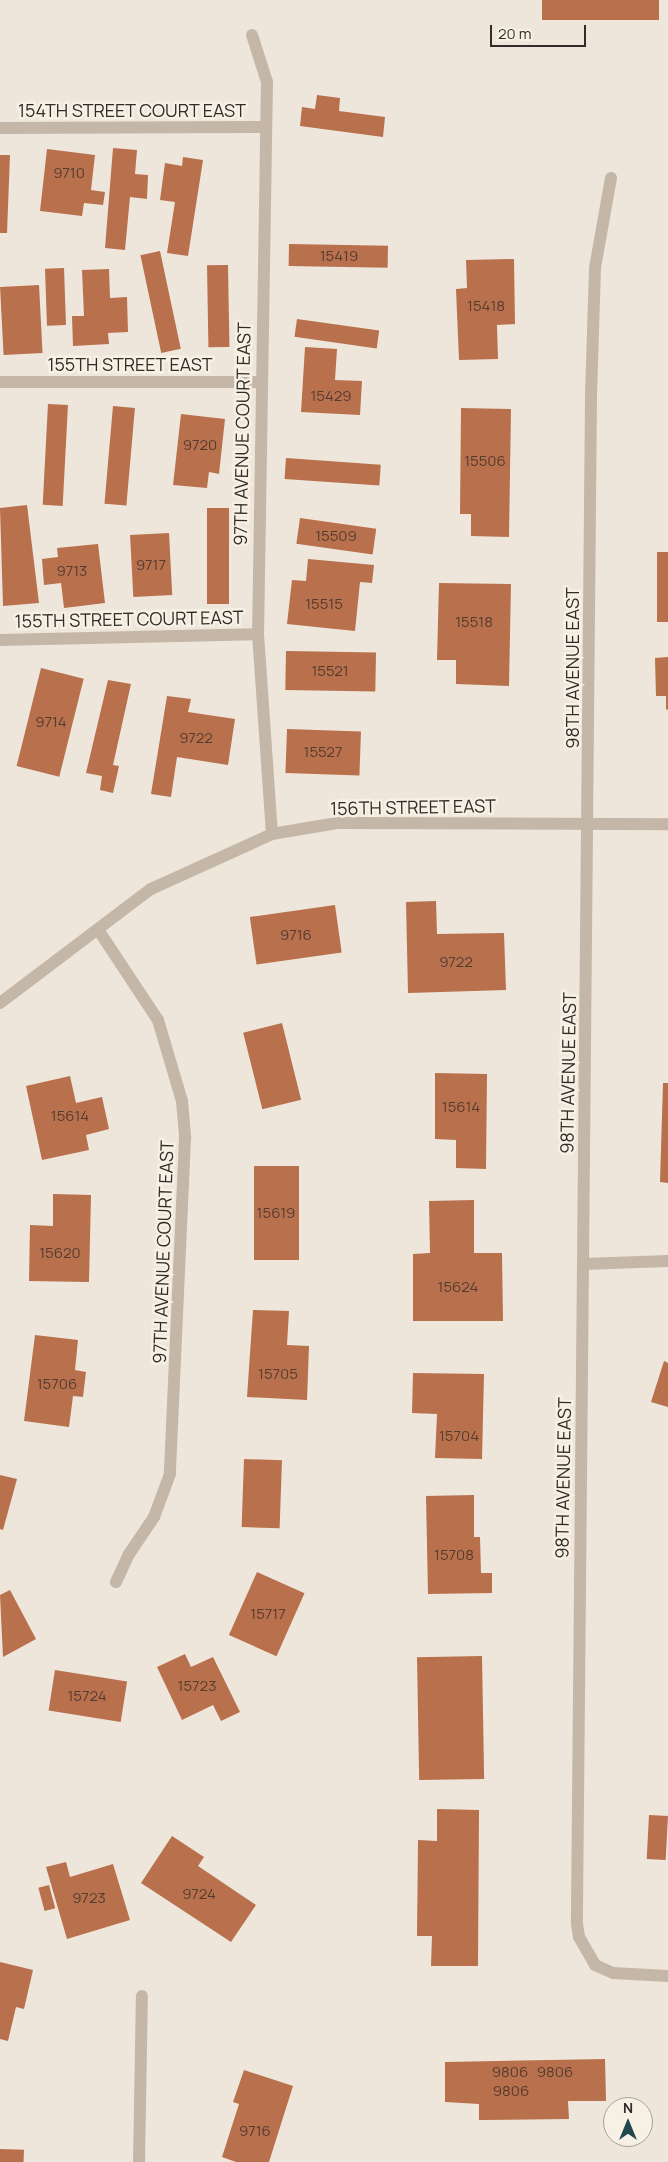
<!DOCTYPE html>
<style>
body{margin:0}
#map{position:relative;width:668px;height:2162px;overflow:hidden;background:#eee6da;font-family:Manrope,sans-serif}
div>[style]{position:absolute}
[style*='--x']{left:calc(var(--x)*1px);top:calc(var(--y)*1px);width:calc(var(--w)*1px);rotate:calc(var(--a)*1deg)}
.building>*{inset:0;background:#b9704d;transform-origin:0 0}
.minor>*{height:12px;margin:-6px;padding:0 6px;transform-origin:6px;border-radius:6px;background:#c5b7a7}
span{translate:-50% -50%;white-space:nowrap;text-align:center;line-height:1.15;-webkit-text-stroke:5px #f6f0e5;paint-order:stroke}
.number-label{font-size:15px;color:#543c30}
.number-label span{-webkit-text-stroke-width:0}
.street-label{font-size:18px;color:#322b27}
.north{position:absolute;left:603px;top:2097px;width:50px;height:50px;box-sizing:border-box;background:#f6f0e5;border:1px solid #a8a199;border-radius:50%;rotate:0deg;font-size:14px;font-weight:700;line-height:20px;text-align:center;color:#322b27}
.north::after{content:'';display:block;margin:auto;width:18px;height:22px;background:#21484f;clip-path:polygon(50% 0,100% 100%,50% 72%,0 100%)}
.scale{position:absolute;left:490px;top:25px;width:96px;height:22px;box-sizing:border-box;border:2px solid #322b27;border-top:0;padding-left:6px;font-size:15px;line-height:18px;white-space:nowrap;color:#322b27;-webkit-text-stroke:4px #f6f0e5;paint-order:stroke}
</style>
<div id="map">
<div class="building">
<i style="left:542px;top:0;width:117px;height:20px"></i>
<i style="clip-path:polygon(317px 95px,340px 98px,339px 111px,385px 117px,383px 137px,300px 126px,302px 107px,315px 109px)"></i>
<i style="clip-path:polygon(113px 148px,137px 150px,135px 174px,148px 175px,147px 199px,130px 197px,125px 250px,105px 248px)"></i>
<i style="clip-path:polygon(47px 149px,95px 155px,91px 190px,105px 192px,103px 205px,84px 203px,82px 216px,40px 211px)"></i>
<i style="clip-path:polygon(0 155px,10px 155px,7px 233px,0 233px)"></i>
<i style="clip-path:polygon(183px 157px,203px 160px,188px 256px,167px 253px,175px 202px,160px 200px,165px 163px,182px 166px)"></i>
<i style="left:289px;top:244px;width:99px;height:22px;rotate:1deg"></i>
<i style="left:160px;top:251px;width:100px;height:20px;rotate:78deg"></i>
<i style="clip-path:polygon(514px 259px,515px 324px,497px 325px,498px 359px,459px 360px,456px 289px,467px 288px,466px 260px)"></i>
<i style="left:228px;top:265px;width:82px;height:21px;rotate:89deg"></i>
<i style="left:64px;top:268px;width:57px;height:19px;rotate:88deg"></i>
<i style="clip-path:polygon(109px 269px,110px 298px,127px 297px,128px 332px,108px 333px,109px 344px,73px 346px,72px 316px,84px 316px,82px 270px)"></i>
<i style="left:39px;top:285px;width:68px;height:39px;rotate:87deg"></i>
<i style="left:297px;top:319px;width:83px;height:18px;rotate:8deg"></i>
<i style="clip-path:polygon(305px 347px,337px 349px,335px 380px,362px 381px,360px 415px,301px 412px)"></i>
<i style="left:48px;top:404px;width:20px;height:101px;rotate:3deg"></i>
<i style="left:113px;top:406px;width:22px;height:98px;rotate:5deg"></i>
<i style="clip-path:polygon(461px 408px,511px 409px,509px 537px,471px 536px,471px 514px,460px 514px)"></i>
<i style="clip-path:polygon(181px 414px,225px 419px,219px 474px,209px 472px,207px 488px,173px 485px)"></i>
<i style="left:286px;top:458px;width:95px;height:21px;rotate:4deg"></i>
<i style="clip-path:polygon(27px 505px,39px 603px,3px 606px,0 508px)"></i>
<i style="left:207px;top:508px;width:22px;height:96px"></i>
<i style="left:300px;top:518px;width:77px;height:26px;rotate:8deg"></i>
<i style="left:169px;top:533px;width:62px;height:39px;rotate:87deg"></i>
<i style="clip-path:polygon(98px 544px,105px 603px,64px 608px,61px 583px,44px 585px,42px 559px,58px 557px,57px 548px)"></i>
<i style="left:657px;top:552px;width:11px;height:70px"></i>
<i style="clip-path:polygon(308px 559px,374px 565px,372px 583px,360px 582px,355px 631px,287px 624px,292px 580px,306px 581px)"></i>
<i style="clip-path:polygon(439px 583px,511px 584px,509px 686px,456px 684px,456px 660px,437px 660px)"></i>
<i style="left:286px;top:651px;width:90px;height:39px;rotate:1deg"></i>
<i style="clip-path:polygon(668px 657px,668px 709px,666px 710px,666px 696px,656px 696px,655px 658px)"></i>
<i style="left:41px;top:668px;width:44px;height:101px;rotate:14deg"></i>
<i style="clip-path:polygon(108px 680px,131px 684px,113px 765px,119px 766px,113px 793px,100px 790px,102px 776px,86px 773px)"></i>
<i style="clip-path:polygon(167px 696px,191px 699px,188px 712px,235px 719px,228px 765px,177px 757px,171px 797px,151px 794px)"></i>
<i style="left:287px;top:729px;width:74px;height:44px;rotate:2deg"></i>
<i style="clip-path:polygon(436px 901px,437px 934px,504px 933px,506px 990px,408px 993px,406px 902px)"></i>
<i style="left:335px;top:905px;width:48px;height:86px;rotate:82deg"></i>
<i style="left:282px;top:1023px;width:79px;height:40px;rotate:76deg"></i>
<i style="clip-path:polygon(435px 1073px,487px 1074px,486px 1169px,456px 1168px,456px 1140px,435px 1139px)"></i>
<i style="clip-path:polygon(70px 1076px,76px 1103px,102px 1097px,109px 1129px,86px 1135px,89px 1150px,42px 1160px,26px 1086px)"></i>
<i style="clip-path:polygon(663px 1083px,668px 1083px,668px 1183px,660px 1182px)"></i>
<i style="left:254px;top:1166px;width:45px;height:94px"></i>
<i style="clip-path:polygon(53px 1194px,91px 1195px,89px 1282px,29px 1281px,30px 1225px,53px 1226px)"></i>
<i style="clip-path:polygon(474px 1200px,474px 1253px,502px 1253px,503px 1321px,413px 1321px,413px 1254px,430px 1253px,429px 1201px)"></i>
<i style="clip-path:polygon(253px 1310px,289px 1311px,287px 1345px,309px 1346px,307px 1400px,247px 1397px)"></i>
<i style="clip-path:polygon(35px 1335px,78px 1340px,75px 1370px,86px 1372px,83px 1397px,73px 1396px,69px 1427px,24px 1421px)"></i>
<i style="clip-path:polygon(664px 1361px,668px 1363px,668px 1407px,651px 1402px)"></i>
<i style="clip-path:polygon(413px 1373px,484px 1374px,482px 1459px,435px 1458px,437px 1414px,412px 1413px)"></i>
<i style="left:244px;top:1459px;width:38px;height:68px;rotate:2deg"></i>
<i style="clip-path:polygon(0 1475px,17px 1479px,3px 1530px,0 1529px)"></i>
<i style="clip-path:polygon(474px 1495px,474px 1537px,480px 1537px,481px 1573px,492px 1573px,492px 1593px,428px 1594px,426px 1496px)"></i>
<i style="left:257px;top:1572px;width:52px;height:69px;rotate:24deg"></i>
<i style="clip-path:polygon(10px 1590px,36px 1639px,3px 1657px,0 1595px)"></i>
<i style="clip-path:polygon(185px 1654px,191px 1667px,213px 1657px,240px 1712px,221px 1721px,213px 1705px,182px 1720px,157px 1667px)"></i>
<i style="left:482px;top:1656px;width:123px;height:65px;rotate:89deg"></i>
<i style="left:55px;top:1670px;width:73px;height:41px;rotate:9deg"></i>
<i style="clip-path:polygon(437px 1809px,479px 1810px,478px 1966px,431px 1966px,432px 1936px,417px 1936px,418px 1840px,437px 1841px)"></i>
<i style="left:649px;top:1815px;width:19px;height:44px;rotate:3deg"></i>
<i style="clip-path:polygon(172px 1836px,204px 1857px,198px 1866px,256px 1905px,231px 1942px,141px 1883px)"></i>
<i style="clip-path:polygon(66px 1862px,70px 1877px,113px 1864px,130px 1920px,67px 1939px,46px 1867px)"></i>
<i style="left:49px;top:1885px;width:24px;height:11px;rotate:75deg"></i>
<i style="clip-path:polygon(0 1962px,33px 1970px,24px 2009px,16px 2007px,8px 2041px,0 2039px)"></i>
<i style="clip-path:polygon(605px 2059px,606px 2101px,568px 2101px,569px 2119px,479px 2120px,479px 2104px,445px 2102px,445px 2062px)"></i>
<i style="clip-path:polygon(244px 2070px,293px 2086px,269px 2162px,236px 2162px,222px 2157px,239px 2104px,233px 2102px)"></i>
<i style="left:0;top:2149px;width:24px;height:13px;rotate:2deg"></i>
</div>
<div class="minor">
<i style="--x:252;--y:35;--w:49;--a:72.3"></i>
<i style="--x:267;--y:82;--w:552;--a:90.93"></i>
<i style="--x:258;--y:634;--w:200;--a:86"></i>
<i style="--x:0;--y:128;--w:265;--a:-0.2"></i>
<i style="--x:611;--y:178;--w:91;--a:100.1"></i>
<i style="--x:595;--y:268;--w:129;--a:91.8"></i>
<i style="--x:591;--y:397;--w:1527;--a:90.53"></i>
<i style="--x:577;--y:1924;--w:13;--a:81"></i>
<i style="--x:579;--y:1937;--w:32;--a:60"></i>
<i style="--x:595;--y:1965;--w:20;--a:24"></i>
<i style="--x:613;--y:1973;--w:55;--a:3.1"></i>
<i style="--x:0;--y:382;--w:260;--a:0"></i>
<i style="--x:0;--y:640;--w:258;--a:-1.3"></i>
<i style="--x:99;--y:931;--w:107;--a:56.5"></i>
<i style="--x:158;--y:1020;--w:84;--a:73.5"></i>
<i style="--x:182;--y:1101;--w:38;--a:85"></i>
<i style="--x:185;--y:1139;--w:335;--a:92.6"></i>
<i style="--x:170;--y:1474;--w:46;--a:110.4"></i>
<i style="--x:154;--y:1517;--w:45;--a:124"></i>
<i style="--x:129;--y:1554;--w:31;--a:115"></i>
<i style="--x:0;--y:1003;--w:189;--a:-37.1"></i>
<i style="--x:151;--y:889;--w:133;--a:-24.4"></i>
<i style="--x:272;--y:834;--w:66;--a:-9.6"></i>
<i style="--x:337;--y:823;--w:331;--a:0.2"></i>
<i style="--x:583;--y:1264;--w:85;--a:-2"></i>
<i style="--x:139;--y:2162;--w:166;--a:-89"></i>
</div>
<div class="number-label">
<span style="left:69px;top:173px">9710</span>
<span style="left:339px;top:256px">15419</span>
<span style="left:486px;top:306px">15418</span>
<span style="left:331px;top:396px">15429</span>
<span style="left:200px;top:445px">9720</span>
<span style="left:485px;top:461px">15506</span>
<span style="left:336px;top:536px">15509</span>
<span style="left:151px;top:565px">9717</span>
<span style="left:72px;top:571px">9713</span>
<span style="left:324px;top:604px">15515</span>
<span style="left:474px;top:622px">15518</span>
<span style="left:330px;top:671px">15521</span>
<span style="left:51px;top:722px">9714</span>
<span style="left:196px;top:738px">9722</span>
<span style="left:323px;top:752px">15527</span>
<span style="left:296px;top:935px">9716</span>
<span style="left:456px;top:962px">9722</span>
<span style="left:461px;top:1107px">15614</span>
<span style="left:70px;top:1116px">15614</span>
<span style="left:276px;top:1213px">15619</span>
<span style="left:60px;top:1253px">15620</span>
<span style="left:458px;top:1287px">15624</span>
<span style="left:278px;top:1374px">15705</span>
<span style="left:57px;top:1384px">15706</span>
<span style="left:459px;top:1436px">15704</span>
<span style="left:454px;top:1555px">15708</span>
<span style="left:268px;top:1614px">15717</span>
<span style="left:197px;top:1686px">15723</span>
<span style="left:87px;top:1696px">15724</span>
<span style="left:199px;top:1894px">9724</span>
<span style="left:89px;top:1898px">9723</span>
<span style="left:510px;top:2072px">9806</span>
<span style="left:555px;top:2072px">9806</span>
<span style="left:511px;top:2091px">9806</span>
<span style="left:255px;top:2131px">9716</span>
</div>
<div class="street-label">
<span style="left:132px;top:110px">154TH STREET COURT EAST</span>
<span style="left:130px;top:364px">155TH STREET EAST</span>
<span style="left:242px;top:434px;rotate:-89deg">97TH AVENUE COURT EAST</span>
<span style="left:129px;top:619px;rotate:-1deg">155TH STREET COURT EAST</span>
<span style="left:572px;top:668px;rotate:-90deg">98TH AVENUE EAST</span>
<span style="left:413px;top:807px;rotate:-1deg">156TH STREET EAST</span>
<span style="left:568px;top:1073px;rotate:-89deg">98TH AVENUE EAST</span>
<span style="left:163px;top:1252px;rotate:-88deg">97TH AVENUE COURT EAST</span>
<span style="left:563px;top:1478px;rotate:-89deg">98TH AVENUE EAST</span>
</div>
<div class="north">N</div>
<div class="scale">20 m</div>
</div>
